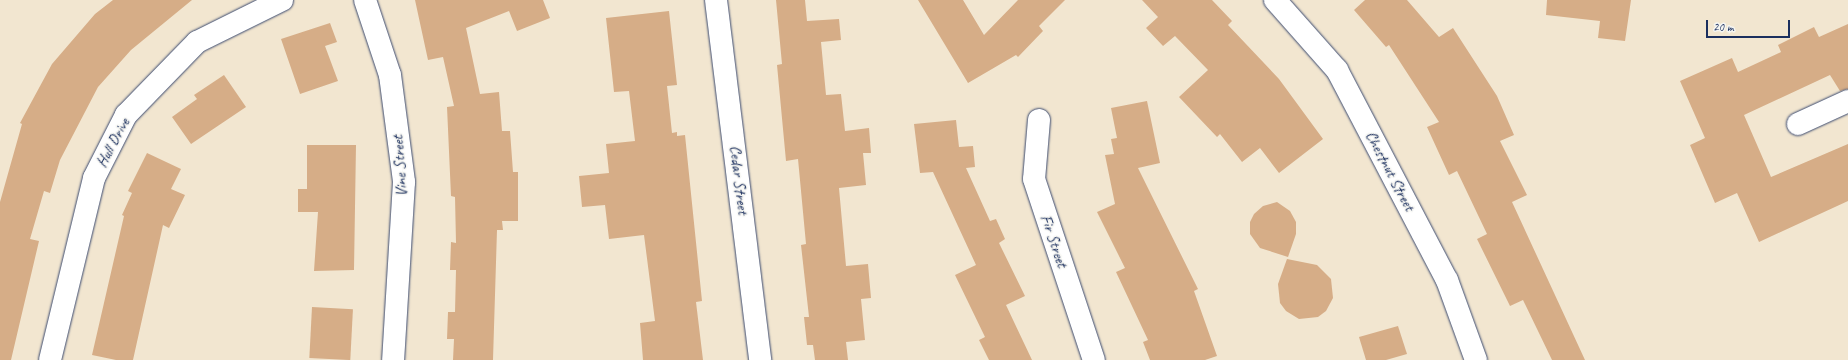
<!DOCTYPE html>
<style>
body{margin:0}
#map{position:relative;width:1848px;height:360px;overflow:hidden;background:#f2e6d0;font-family:Caveat,sans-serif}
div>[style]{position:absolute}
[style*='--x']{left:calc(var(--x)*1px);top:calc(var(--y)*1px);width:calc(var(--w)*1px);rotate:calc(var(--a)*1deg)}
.building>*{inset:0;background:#d6ad87;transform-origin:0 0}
.roads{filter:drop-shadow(0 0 1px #3b4a6f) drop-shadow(0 0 1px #3b4a6f)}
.minor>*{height:22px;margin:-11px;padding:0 11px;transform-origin:11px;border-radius:11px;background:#fff}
span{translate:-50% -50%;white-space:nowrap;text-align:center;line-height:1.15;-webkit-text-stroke:3px #f6f6f2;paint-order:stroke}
.street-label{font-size:16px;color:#1b2f5e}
.scale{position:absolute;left:1706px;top:20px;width:84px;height:18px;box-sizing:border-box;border:2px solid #1b2f5e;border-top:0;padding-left:5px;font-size:12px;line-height:14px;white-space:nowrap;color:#1b2f5e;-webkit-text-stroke:3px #f6f6f2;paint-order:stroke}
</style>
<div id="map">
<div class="building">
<i style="clip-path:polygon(113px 0,192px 0,131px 50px,98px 87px,60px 160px,50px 193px,44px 191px,30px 239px,39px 241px,11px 360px,0 360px,0 202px,22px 124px,20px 123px,52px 64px,95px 14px)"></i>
<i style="clip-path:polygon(415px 0,543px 0,550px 18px,517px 31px,509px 11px,466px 28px,480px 94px,499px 92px,502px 131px,510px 131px,513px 172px,518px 172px,518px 221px,502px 221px,503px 230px,497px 230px,493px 360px,453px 360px,454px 339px,447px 339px,448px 312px,455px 312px,456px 270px,450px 270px,451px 242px,456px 243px,455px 197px,451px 196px,447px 107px,454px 106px,443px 57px,428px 60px)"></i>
<i style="clip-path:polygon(776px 0,805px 0,807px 21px,839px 19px,841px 40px,821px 42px,826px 95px,841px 94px,845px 131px,869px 128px,871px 153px,863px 153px,866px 185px,839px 188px,846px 266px,868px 264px,871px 298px,861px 299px,865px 340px,846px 342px,848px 360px,815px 360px,813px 345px,807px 345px,804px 317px,809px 317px,801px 245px,806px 244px,798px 159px,786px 161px,777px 65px,782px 64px)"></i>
<i style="clip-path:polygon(918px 0,963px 0,984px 35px,1018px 0,1065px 0,1039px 26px,1043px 31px,1018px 57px,1016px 55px,968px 83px)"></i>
<i style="clip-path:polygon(1142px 0,1212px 0,1232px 21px,1228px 25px,1279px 79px,1323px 139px,1279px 173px,1260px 148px,1242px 162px,1220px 134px,1217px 137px,1179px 97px,1208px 70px,1175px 36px,1163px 46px,1146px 28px,1158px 17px)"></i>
<i style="clip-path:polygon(1365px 0,1407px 0,1439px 37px,1453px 28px,1497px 96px,1514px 135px,1500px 141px,1527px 195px,1512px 202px,1585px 360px,1552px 360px,1523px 300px,1510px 306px,1477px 239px,1487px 234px,1457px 171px,1449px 175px,1427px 127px,1439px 122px,1389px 45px,1386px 47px,1354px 10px)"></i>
<i style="clip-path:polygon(1547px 0,1631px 0,1625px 41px,1598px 38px,1600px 21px,1546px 15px)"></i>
<i style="clip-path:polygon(669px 11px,677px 85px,667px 86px,672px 133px,677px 132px,677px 136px,685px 135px,702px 301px,696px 302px,703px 360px,643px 360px,640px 323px,655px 321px,644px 235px,609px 239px,605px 205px,582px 207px,579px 176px,609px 173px,606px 144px,635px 141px,629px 91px,614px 92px,606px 18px)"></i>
<i style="clip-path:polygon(330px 23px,337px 42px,325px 46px,338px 81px,300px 94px,281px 39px)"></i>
<i style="clip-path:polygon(1848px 24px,1848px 89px,1840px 91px,1830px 75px,1744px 115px,1771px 177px,1848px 144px,1848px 201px,1759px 242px,1737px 193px,1715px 203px,1690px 145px,1705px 138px,1680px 81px,1732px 58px,1738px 72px,1781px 52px,1778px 45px,1814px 27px,1819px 37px)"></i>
<i style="clip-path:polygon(224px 75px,246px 107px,191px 144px,172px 117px,197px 99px,194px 95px)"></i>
<i style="clip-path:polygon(1147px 101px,1160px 163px,1138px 168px,1198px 289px,1194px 291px,1217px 356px,1205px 360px,1150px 360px,1143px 342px,1148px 340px,1116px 272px,1125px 268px,1097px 212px,1115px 204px,1105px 155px,1114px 154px,1111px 139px,1117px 138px,1111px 108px)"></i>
<i style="clip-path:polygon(956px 120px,959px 147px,973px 146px,975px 167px,966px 168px,990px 221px,996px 219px,1005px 239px,999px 243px,1025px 296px,1006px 305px,1032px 360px,989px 360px,979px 340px,985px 337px,955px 275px,976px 265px,933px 172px,920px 173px,914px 124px)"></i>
<i style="clip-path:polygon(307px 145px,356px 145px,354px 270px,314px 271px,318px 212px,298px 212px,298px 189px,307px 189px)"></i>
<i style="clip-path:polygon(147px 153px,181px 169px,171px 189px,185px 195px,169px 228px,163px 225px,133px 360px,116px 360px,92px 355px,124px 216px,122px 215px,132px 193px,128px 191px)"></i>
<i style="clip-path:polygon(1277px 202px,1290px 211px,1296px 222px,1296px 234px,1288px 257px,1260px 248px,1250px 234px,1250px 222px,1254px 214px,1263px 206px)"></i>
<i style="clip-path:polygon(1287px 259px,1317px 265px,1331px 279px,1333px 298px,1326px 311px,1318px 317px,1299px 319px,1286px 311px,1280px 303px,1278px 284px)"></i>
<i style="left:312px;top:307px;width:41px;height:51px;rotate:3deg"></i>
<i style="clip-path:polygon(1398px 326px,1407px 354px,1386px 360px,1366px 360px,1359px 337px)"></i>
</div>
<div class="roads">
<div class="minor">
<i style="--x:365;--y:0;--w:79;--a:71.6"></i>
<i style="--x:390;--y:75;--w:108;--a:82.5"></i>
<i style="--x:404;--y:182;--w:178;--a:93.5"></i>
<i style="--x:716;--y:0;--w:363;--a:83"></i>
<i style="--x:1275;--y:0;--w:94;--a:48.5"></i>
<i style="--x:1337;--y:70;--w:237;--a:62.4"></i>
<i style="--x:1447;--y:280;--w:85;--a:70.1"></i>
<i style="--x:1039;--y:120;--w:59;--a:94.8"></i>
<i style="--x:1034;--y:179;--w:191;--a:71.7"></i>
<i style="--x:1798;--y:124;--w:55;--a:-24.7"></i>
<i style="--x:50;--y:360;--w:187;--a:-76.4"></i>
<i style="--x:94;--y:178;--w:71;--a:-63.1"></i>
<i style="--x:126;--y:115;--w:102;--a:-45.8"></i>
<i style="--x:197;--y:42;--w:95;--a:-26.3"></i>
</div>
</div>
<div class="street-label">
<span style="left:113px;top:143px;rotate:-62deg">Hull Drive</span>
<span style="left:400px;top:166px;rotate:-94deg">Vine Street</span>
<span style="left:1390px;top:171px;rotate:62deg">Chestnut Street</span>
<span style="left:739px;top:180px;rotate:83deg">Cedar Street</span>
<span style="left:1054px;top:241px;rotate:72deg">Fir Street</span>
</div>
<div class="scale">20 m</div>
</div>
